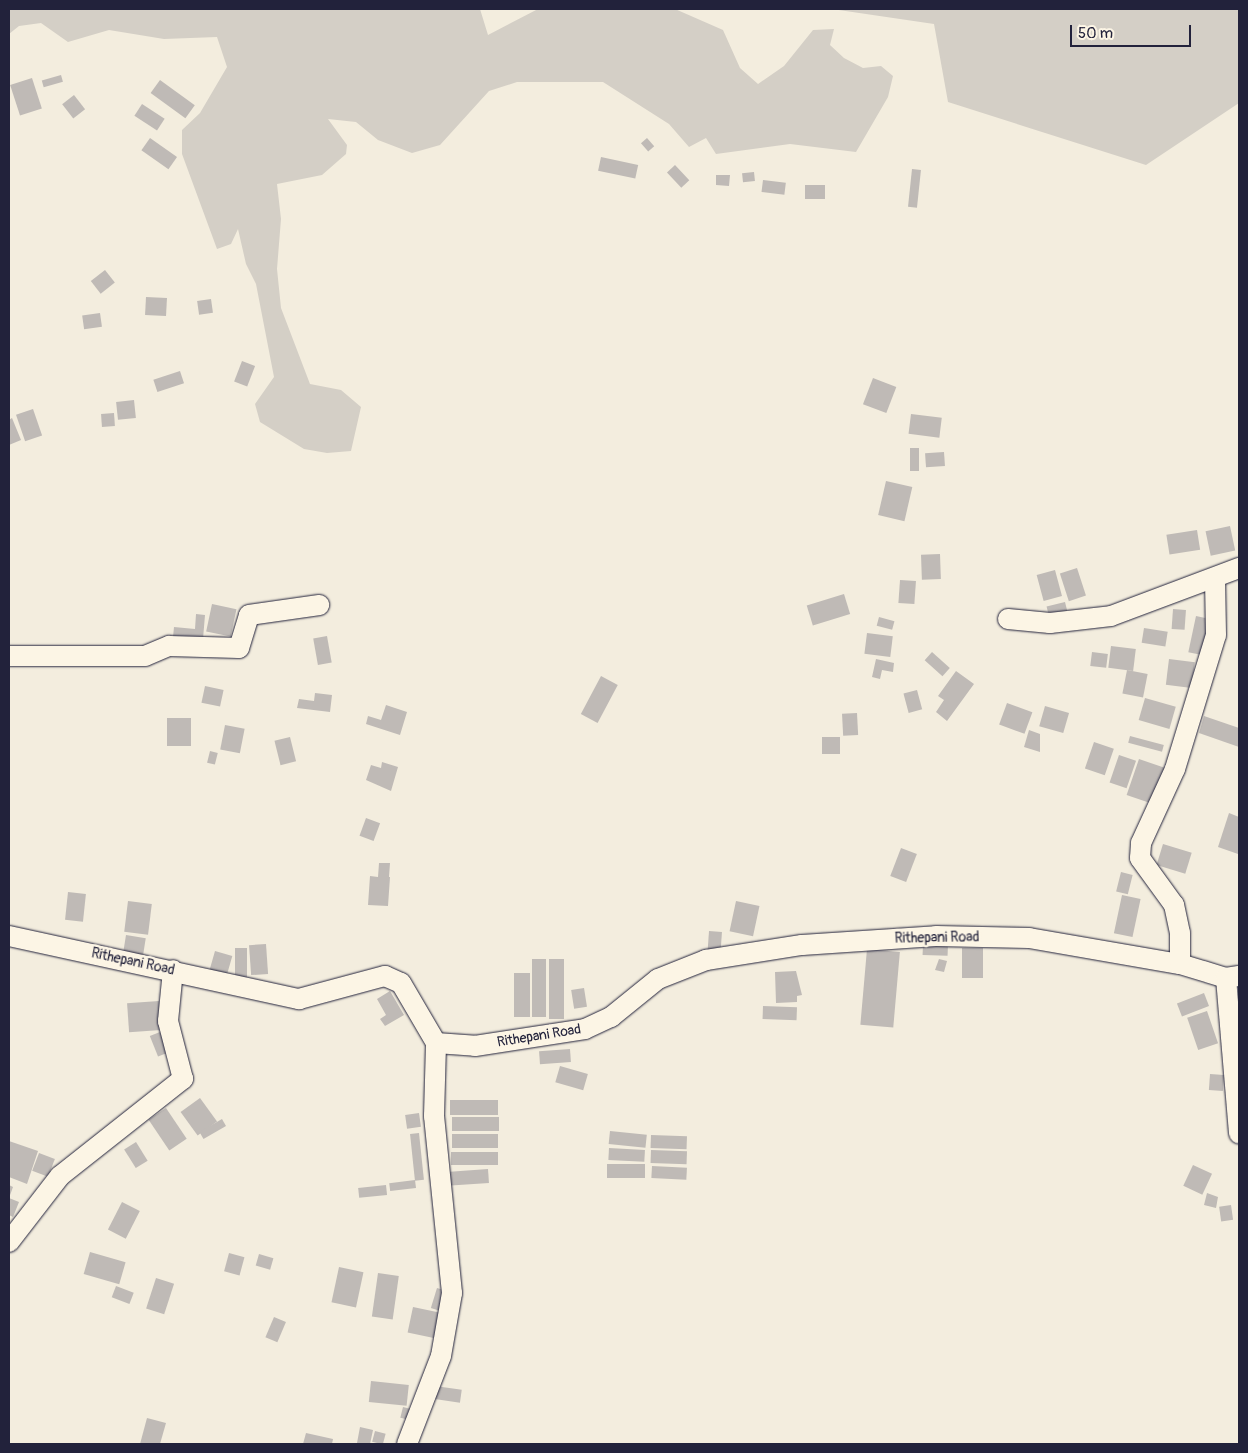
<!DOCTYPE html>
<style>
body{margin:0}
#map{position:relative;width:1248px;height:1453px;overflow:hidden;background:#f3edde;font-family:Pangolin,sans-serif}
div>[style]{position:absolute}
[style*='--x']{left:calc(var(--x)*1px);top:calc(var(--y)*1px);width:calc(var(--w)*1px);rotate:calc(var(--a)*1deg)}
.green>*{inset:0;background:#d4cfc6}
.building>*{inset:0;background:#bfbab6;transform-origin:0 0}
.roads{filter:drop-shadow(0 0 1px #22223b) drop-shadow(0 0 1px #22223b)}
.minor>*{height:20px;margin:-10px;padding:0 10px;transform-origin:10px;border-radius:10px;background:#fcf5e5}
span{translate:-50% -50%;white-space:nowrap;text-align:center;line-height:1.15;-webkit-text-stroke:4.5px #fcf5e5;paint-order:stroke}
.street-label{font-size:14px;color:#22223b}
.frame{position:absolute;inset:0;border:10px solid #22223b;pointer-events:none}
.scale{position:absolute;left:1070px;top:25px;width:121px;height:22px;box-sizing:border-box;border:2px solid #22223b;border-top:0;padding-left:6px;font-size:15px;line-height:18px;white-space:nowrap;color:#22223b;-webkit-text-stroke:4px #fcf5e5;paint-order:stroke}
</style>
<div id="map">
<div class="green">
<i style="clip-path:polygon(9px 9px,480px 9px,488px 35px,538px 9px,675px 9px,723px 30px,740px 68px,758px 84px,784px 66px,813px 30px,834px 29px,830px 45px,844px 58px,863px 68px,881px 66px,893px 76px,888px 97px,856px 152px,790px 144px,716px 154px,706px 138px,689px 147px,669px 124px,603px 82px,517px 82px,489px 91px,440px 145px,412px 153px,378px 140px,356px 122px,328px 119px,347px 145px,346px 154px,322px 175px,277px 184px,281px 219px,277px 269px,281px 308px,310px 384px,341px 390px,361px 407px,351px 451px,327px 453px,304px 449px,260px 422px,255px 404px,274px 377px,256px 284px,246px 264px,238px 229px,231px 244px,217px 249px,182px 154px,182px 130px,200px 113px,227px 67px,217px 37px,164px 39px,109px 30px,68px 42px,41px 23px,19px 26px,9px 34px)"></i>
<i style="clip-path:polygon(832px 9px,1239px 9px,1239px 103px,1146px 165px,948px 102px,934px 24px)"></i>
</div>
<div class="building">
<i style="left:61px;top:75px;width:7px;height:20px;rotate:74deg"></i>
<i style="left:32px;top:78px;width:32px;height:23px;rotate:72deg"></i>
<i style="left:160px;top:80px;width:43px;height:16px;rotate:36deg"></i>
<i style="left:74px;top:95px;width:18px;height:15px;rotate:52deg"></i>
<i style="left:142px;top:104px;width:27px;height:14px;rotate:33deg"></i>
<i style="left:150px;top:138px;width:33px;height:15px;rotate:35deg"></i>
<i style="left:647px;top:138px;width:11px;height:8px;rotate:49deg"></i>
<i style="left:601px;top:157px;width:38px;height:14px;rotate:12deg"></i>
<i style="left:675px;top:165px;width:21px;height:11px;rotate:47deg"></i>
<i style="left:912px;top:169px;width:9px;height:38px;rotate:6deg"></i>
<i style="left:754px;top:172px;width:9px;height:12px;rotate:84deg"></i>
<i style="clip-path:polygon(716px 175px,730px 175px,729px 186px,716px 185px)"></i>
<i style="left:763px;top:180px;width:23px;height:12px;rotate:7deg"></i>
<i style="left:805px;top:185px;width:20px;height:14px"></i>
<i style="left:105px;top:270px;width:16px;height:18px;rotate:52deg"></i>
<i style="left:146px;top:297px;width:21px;height:18px;rotate:3deg"></i>
<i style="left:211px;top:299px;width:14px;height:14px;rotate:82deg"></i>
<i style="left:100px;top:313px;width:14px;height:18px;rotate:82deg"></i>
<i style="left:242px;top:361px;width:14px;height:22px;rotate:21deg"></i>
<i style="left:180px;top:371px;width:13px;height:28px;rotate:72deg"></i>
<i style="left:873px;top:378px;width:25px;height:28px;rotate:21deg"></i>
<i style="left:134px;top:400px;width:18px;height:18px;rotate:84deg"></i>
<i style="left:33px;top:409px;width:28px;height:18px;rotate:71deg"></i>
<i style="left:114px;top:413px;width:13px;height:13px;rotate:86deg"></i>
<i style="left:911px;top:414px;width:31px;height:20px;rotate:7deg"></i>
<i style="clip-path:polygon(12px 418px,21px 440px,9px 445px,9px 420px)"></i>
<i style="left:910px;top:448px;width:9px;height:23px"></i>
<i style="left:944px;top:452px;width:14px;height:19px;rotate:86deg"></i>
<i style="left:886px;top:481px;width:27px;height:35px;rotate:13deg"></i>
<i style="left:1230px;top:526px;width:25px;height:25px;rotate:78deg"></i>
<i style="left:1197px;top:530px;width:20px;height:31px;rotate:81deg"></i>
<i style="left:940px;top:554px;width:25px;height:19px;rotate:88deg"></i>
<i style="left:1077px;top:568px;width:29px;height:18px;rotate:72deg"></i>
<i style="left:1055px;top:570px;width:27px;height:19px;rotate:75deg"></i>
<i style="left:900px;top:580px;width:16px;height:23px;rotate:4deg"></i>
<i style="left:844px;top:594px;width:21px;height:39px;rotate:73deg"></i>
<i style="left:1065px;top:602px;width:12px;height:19px;rotate:76deg"></i>
<i style="left:212px;top:604px;width:25px;height:28px;rotate:12deg"></i>
<i style="left:1173px;top:609px;width:13px;height:20px;rotate:4deg"></i>
<i style="clip-path:polygon(196px 614px,205px 615px,203px 639px,173px 637px,174px 627px,195px 629px)"></i>
<i style="left:1196px;top:616px;width:14px;height:37px;rotate:12deg"></i>
<i style="left:879px;top:617px;width:16px;height:9px;rotate:15deg"></i>
<i style="left:1144px;top:628px;width:24px;height:15px;rotate:9deg"></i>
<i style="left:867px;top:633px;width:26px;height:21px;rotate:7deg"></i>
<i style="left:327px;top:636px;width:27px;height:14px;rotate:80deg"></i>
<i style="left:1111px;top:646px;width:25px;height:22px;rotate:7deg"></i>
<i style="left:932px;top:652px;width:24px;height:11px;rotate:42deg"></i>
<i style="left:1092px;top:652px;width:16px;height:14px;rotate:7deg"></i>
<i style="clip-path:polygon(876px 659px,894px 663px,893px 672px,882px 670px,880px 679px,872px 677px)"></i>
<i style="left:1169px;top:659px;width:26px;height:26px;rotate:7deg"></i>
<i style="left:1127px;top:670px;width:21px;height:24px;rotate:11deg"></i>
<i style="clip-path:polygon(956px 671px,974px 684px,947px 721px,936px 712px,944px 700px,938px 696px)"></i>
<i style="left:601px;top:676px;width:19px;height:43px;rotate:28deg"></i>
<i style="left:205px;top:686px;width:19px;height:17px;rotate:12deg"></i>
<i style="left:917px;top:690px;width:20px;height:14px;rotate:75deg"></i>
<i style="clip-path:polygon(315px 693px,332px 695px,330px 712px,297px 708px,299px 699px,314px 701px)"></i>
<i style="left:1145px;top:698px;width:32px;height:23px;rotate:16deg"></i>
<i style="left:1007px;top:703px;width:27px;height:23px;rotate:20deg"></i>
<i style="clip-path:polygon(386px 705px,407px 712px,400px 735px,366px 724px,368px 716px,381px 720px)"></i>
<i style="left:1045px;top:706px;width:25px;height:21px;rotate:16deg"></i>
<i style="left:857px;top:713px;width:22px;height:15px;rotate:87deg"></i>
<i style="clip-path:polygon(1204px 716px,1239px 728px,1239px 747px,1199px 733px)"></i>
<i style="left:167px;top:718px;width:24px;height:28px"></i>
<i style="left:225px;top:725px;width:20px;height:25px;rotate:11deg"></i>
<i style="clip-path:polygon(1029px 730px,1040px 734px,1040px 752px,1024px 747px)"></i>
<i style="left:1130px;top:736px;width:35px;height:7px;rotate:15deg"></i>
<i style="left:290px;top:737px;width:25px;height:16px;rotate:76deg"></i>
<i style="left:822px;top:737px;width:18px;height:17px"></i>
<i style="left:1094px;top:742px;width:21px;height:28px;rotate:19deg"></i>
<i style="left:210px;top:751px;width:8px;height:12px;rotate:14deg"></i>
<i style="left:1119px;top:755px;width:18px;height:29px;rotate:19deg"></i>
<i style="left:1139px;top:759px;width:34px;height:38px;rotate:19deg"></i>
<i style="clip-path:polygon(382px 762px,398px 767px,391px 791px,366px 780px,371px 765px,381px 768px)"></i>
<i style="clip-path:polygon(1229px 813px,1239px 817px,1238px 854px,1218px 847px)"></i>
<i style="left:366px;top:818px;width:15px;height:19px;rotate:20deg"></i>
<i style="left:1163px;top:844px;width:30px;height:22px;rotate:17deg"></i>
<i style="left:901px;top:848px;width:17px;height:30px;rotate:21deg"></i>
<i style="clip-path:polygon(379px 863px,390px 863px,389px 877px,384px 877px,390px 877px,388px 906px,368px 905px,370px 876px,378px 877px)"></i>
<i style="left:1121px;top:872px;width:12px;height:20px;rotate:14deg"></i>
<i style="left:68px;top:892px;width:18px;height:28px;rotate:6deg"></i>
<i style="left:1122px;top:895px;width:19px;height:39px;rotate:12deg"></i>
<i style="left:128px;top:901px;width:24px;height:31px;rotate:7deg"></i>
<i style="left:736px;top:901px;width:24px;height:31px;rotate:12deg"></i>
<i style="left:709px;top:931px;width:13px;height:18px;rotate:4deg"></i>
<i style="left:126px;top:935px;width:20px;height:17px;rotate:9deg"></i>
<i style="left:923px;top:943px;width:25px;height:12px;rotate:2deg"></i>
<i style="left:266px;top:944px;width:30px;height:17px;rotate:86deg"></i>
<i style="left:235px;top:948px;width:12px;height:29px"></i>
<i style="left:983px;top:948px;width:30px;height:21px;rotate:90deg"></i>
<i style="left:867px;top:949px;width:33px;height:76px;rotate:5deg"></i>
<i style="left:215px;top:951px;width:18px;height:20px;rotate:16deg"></i>
<i style="left:532px;top:959px;width:14px;height:58px"></i>
<i style="left:549px;top:959px;width:15px;height:60px"></i>
<i style="clip-path:polygon(939px 959px,947px 961px,944px 972px,935px 970px)"></i>
<i style="clip-path:polygon(796px 971px,802px 995px,797px 996px,797px 1002px,776px 1003px,775px 972px)"></i>
<i style="left:514px;top:973px;width:16px;height:44px"></i>
<i style="left:584px;top:988px;width:19px;height:13px;rotate:81deg"></i>
<i style="clip-path:polygon(390px 991px,404px 1015px,385px 1026px,380px 1019px,386px 1015px,377px 999px)"></i>
<i style="left:1204px;top:993px;width:14px;height:29px;rotate:69deg"></i>
<i style="left:159px;top:1001px;width:29px;height:32px;rotate:86deg"></i>
<i style="left:763px;top:1006px;width:34px;height:13px;rotate:2deg"></i>
<i style="left:1207px;top:1011px;width:34px;height:21px;rotate:71deg"></i>
<i style="left:160px;top:1032px;width:22px;height:11px;rotate:68deg"></i>
<i style="left:570px;top:1049px;width:13px;height:31px;rotate:86deg"></i>
<i style="left:560px;top:1066px;width:29px;height:17px;rotate:16deg"></i>
<i style="left:1210px;top:1074px;width:14px;height:16px;rotate:4deg"></i>
<i style="left:200px;top:1098px;width:29px;height:24px;rotate:54deg"></i>
<i style="left:498px;top:1100px;width:15px;height:48px;rotate:90deg"></i>
<i style="left:166px;top:1108px;width:37px;height:21px;rotate:56deg"></i>
<i style="left:419px;top:1113px;width:14px;height:14px;rotate:82deg"></i>
<i style="left:499px;top:1117px;width:14px;height:47px;rotate:90deg"></i>
<i style="left:222px;top:1119px;width:8px;height:26px;rotate:60deg"></i>
<i style="left:610px;top:1131px;width:37px;height:13px;rotate:6deg"></i>
<i style="left:419px;top:1133px;width:47px;height:9px;rotate:84deg"></i>
<i style="left:498px;top:1134px;width:14px;height:46px;rotate:90deg"></i>
<i style="left:651px;top:1135px;width:36px;height:13px;rotate:2deg"></i>
<i style="clip-path:polygon(9px 1141px,38px 1151px,27px 1184px,9px 1177px)"></i>
<i style="left:136px;top:1142px;width:22px;height:14px;rotate:58deg"></i>
<i style="left:609px;top:1148px;width:36px;height:12px;rotate:3deg"></i>
<i style="left:651px;top:1150px;width:36px;height:13px;rotate:2deg"></i>
<i style="left:451px;top:1152px;width:47px;height:13px"></i>
<i style="left:39px;top:1153px;width:17px;height:19px;rotate:21deg"></i>
<i style="left:607px;top:1164px;width:38px;height:14px"></i>
<i style="left:1193px;top:1165px;width:21px;height:23px;rotate:25deg"></i>
<i style="left:652px;top:1166px;width:35px;height:12px;rotate:3deg"></i>
<i style="left:488px;top:1169px;width:14px;height:38px;rotate:86deg"></i>
<i style="left:415px;top:1180px;width:8px;height:26px;rotate:83deg"></i>
<i style="clip-path:polygon(9px 1185px,13px 1187px,9px 1198px)"></i>
<i style="left:386px;top:1185px;width:10px;height:28px;rotate:84deg"></i>
<i style="clip-path:polygon(1207px 1193px,1218px 1197px,1216px 1208px,1204px 1205px)"></i>
<i style="clip-path:polygon(9px 1198px,19px 1202px,13px 1217px,9px 1215px)"></i>
<i style="left:122px;top:1202px;width:20px;height:31px;rotate:27deg"></i>
<i style="left:1231px;top:1205px;width:15px;height:12px;rotate:82deg"></i>
<i style="left:90px;top:1252px;width:37px;height:23px;rotate:16deg"></i>
<i style="left:229px;top:1253px;width:16px;height:19px;rotate:15deg"></i>
<i style="left:259px;top:1254px;width:15px;height:12px;rotate:16deg"></i>
<i style="left:339px;top:1267px;width:25px;height:36px;rotate:12deg"></i>
<i style="left:378px;top:1273px;width:21px;height:44px;rotate:8deg"></i>
<i style="left:156px;top:1278px;width:19px;height:32px;rotate:18deg"></i>
<i style="left:116px;top:1286px;width:19px;height:12px;rotate:21deg"></i>
<i style="left:437px;top:1288px;width:14px;height:21px;rotate:17deg"></i>
<i style="left:413px;top:1307px;width:34px;height:26px;rotate:12deg"></i>
<i style="left:274px;top:1317px;width:13px;height:22px;rotate:23deg"></i>
<i style="left:371px;top:1381px;width:38px;height:21px;rotate:6deg"></i>
<i style="left:435px;top:1386px;width:27px;height:13px;rotate:8deg"></i>
<i style="left:403px;top:1407px;width:8px;height:11px;rotate:14deg"></i>
<i style="clip-path:polygon(147px 1418px,166px 1423px,160px 1444px,140px 1444px)"></i>
<i style="clip-path:polygon(360px 1427px,373px 1430px,370px 1444px,357px 1443px)"></i>
<i style="left:375px;top:1431px;width:11px;height:11px;rotate:15deg"></i>
<i style="clip-path:polygon(306px 1433px,333px 1439px,332px 1444px,303px 1444px)"></i>
</div>
<div class="roads">
<div class="minor">
<i style="--x:1008;--y:619;--w:42;--a:5.4"></i>
<i style="--x:1050;--y:623;--w:61;--a:-6.5"></i>
<i style="--x:1111;--y:616;--w:137;--a:-20.6"></i>
<i style="--x:9;--y:656;--w:136;--a:0"></i>
<i style="--x:145;--y:656;--w:26;--a:-23"></i>
<i style="--x:169;--y:646;--w:70;--a:1.6"></i>
<i style="--x:239;--y:648;--w:34;--a:-73"></i>
<i style="--x:249;--y:615;--w:71;--a:-8.1"></i>
<i style="--x:9;--y:936;--w:297;--a:12.3"></i>
<i style="--x:299;--y:999;--w:89;--a:-15"></i>
<i style="--x:385;--y:976;--w:17;--a:24"></i>
<i style="--x:401;--y:983;--w:69;--a:59.7"></i>
<i style="--x:436;--y:1043;--w:39;--a:4"></i>
<i style="--x:475;--y:1046;--w:111;--a:-8.8"></i>
<i style="--x:585;--y:1029;--w:29;--a:-25"></i>
<i style="--x:611;--y:1017;--w:60;--a:-39"></i>
<i style="--x:658;--y:979;--w:52;--a:-21.6"></i>
<i style="--x:706;--y:960;--w:97;--a:-8.9"></i>
<i style="--x:802;--y:945;--w:134;--a:-3.8"></i>
<i style="--x:936;--y:936;--w:93;--a:1.2"></i>
<i style="--x:1029;--y:938;--w:153;--a:9.8"></i>
<i style="--x:1180;--y:964;--w:48;--a:16.9"></i>
<i style="--x:1226;--y:978;--w:13;--a:-9"></i>
<i style="--x:1180;--y:964;--w:31;--a:-90"></i>
<i style="--x:1180;--y:933;--w:29;--a:-102"></i>
<i style="--x:1174;--y:905;--w:58;--a:-125.9"></i>
<i style="--x:1140;--y:858;--w:15;--a:-86"></i>
<i style="--x:1141;--y:843;--w:81;--a:-65.3"></i>
<i style="--x:1175;--y:769;--w:140;--a:-73"></i>
<i style="--x:1216;--y:635;--w:55;--a:-91"></i>
<i style="--x:1226;--y:978;--w:156;--a:85.2"></i>
<i style="--x:9;--y:1242;--w:83;--a:-52.3"></i>
<i style="--x:60;--y:1176;--w:157;--a:-38.3"></i>
<i style="--x:183;--y:1079;--w:60;--a:-104.5"></i>
<i style="--x:168;--y:1021;--w:51;--a:-84.4"></i>
<i style="--x:407;--y:1444;--w:94;--a:-68.9"></i>
<i style="--x:441;--y:1356;--w:64;--a:-80.1"></i>
<i style="--x:452;--y:1293;--w:178;--a:-95.8"></i>
<i style="--x:434;--y:1116;--w:73;--a:-88.4"></i>
</div>
</div>
<div class="street-label">
<span style="left:937px;top:938px;rotate:-1deg">Rithepani Road</span>
<span style="left:133px;top:962px;rotate:12deg">Rithepani Road</span>
<span style="left:539px;top:1036px;rotate:-9deg">Rithepani Road</span>
</div>
<div class="frame"></div>
<div class="scale">50 m</div>
</div>
